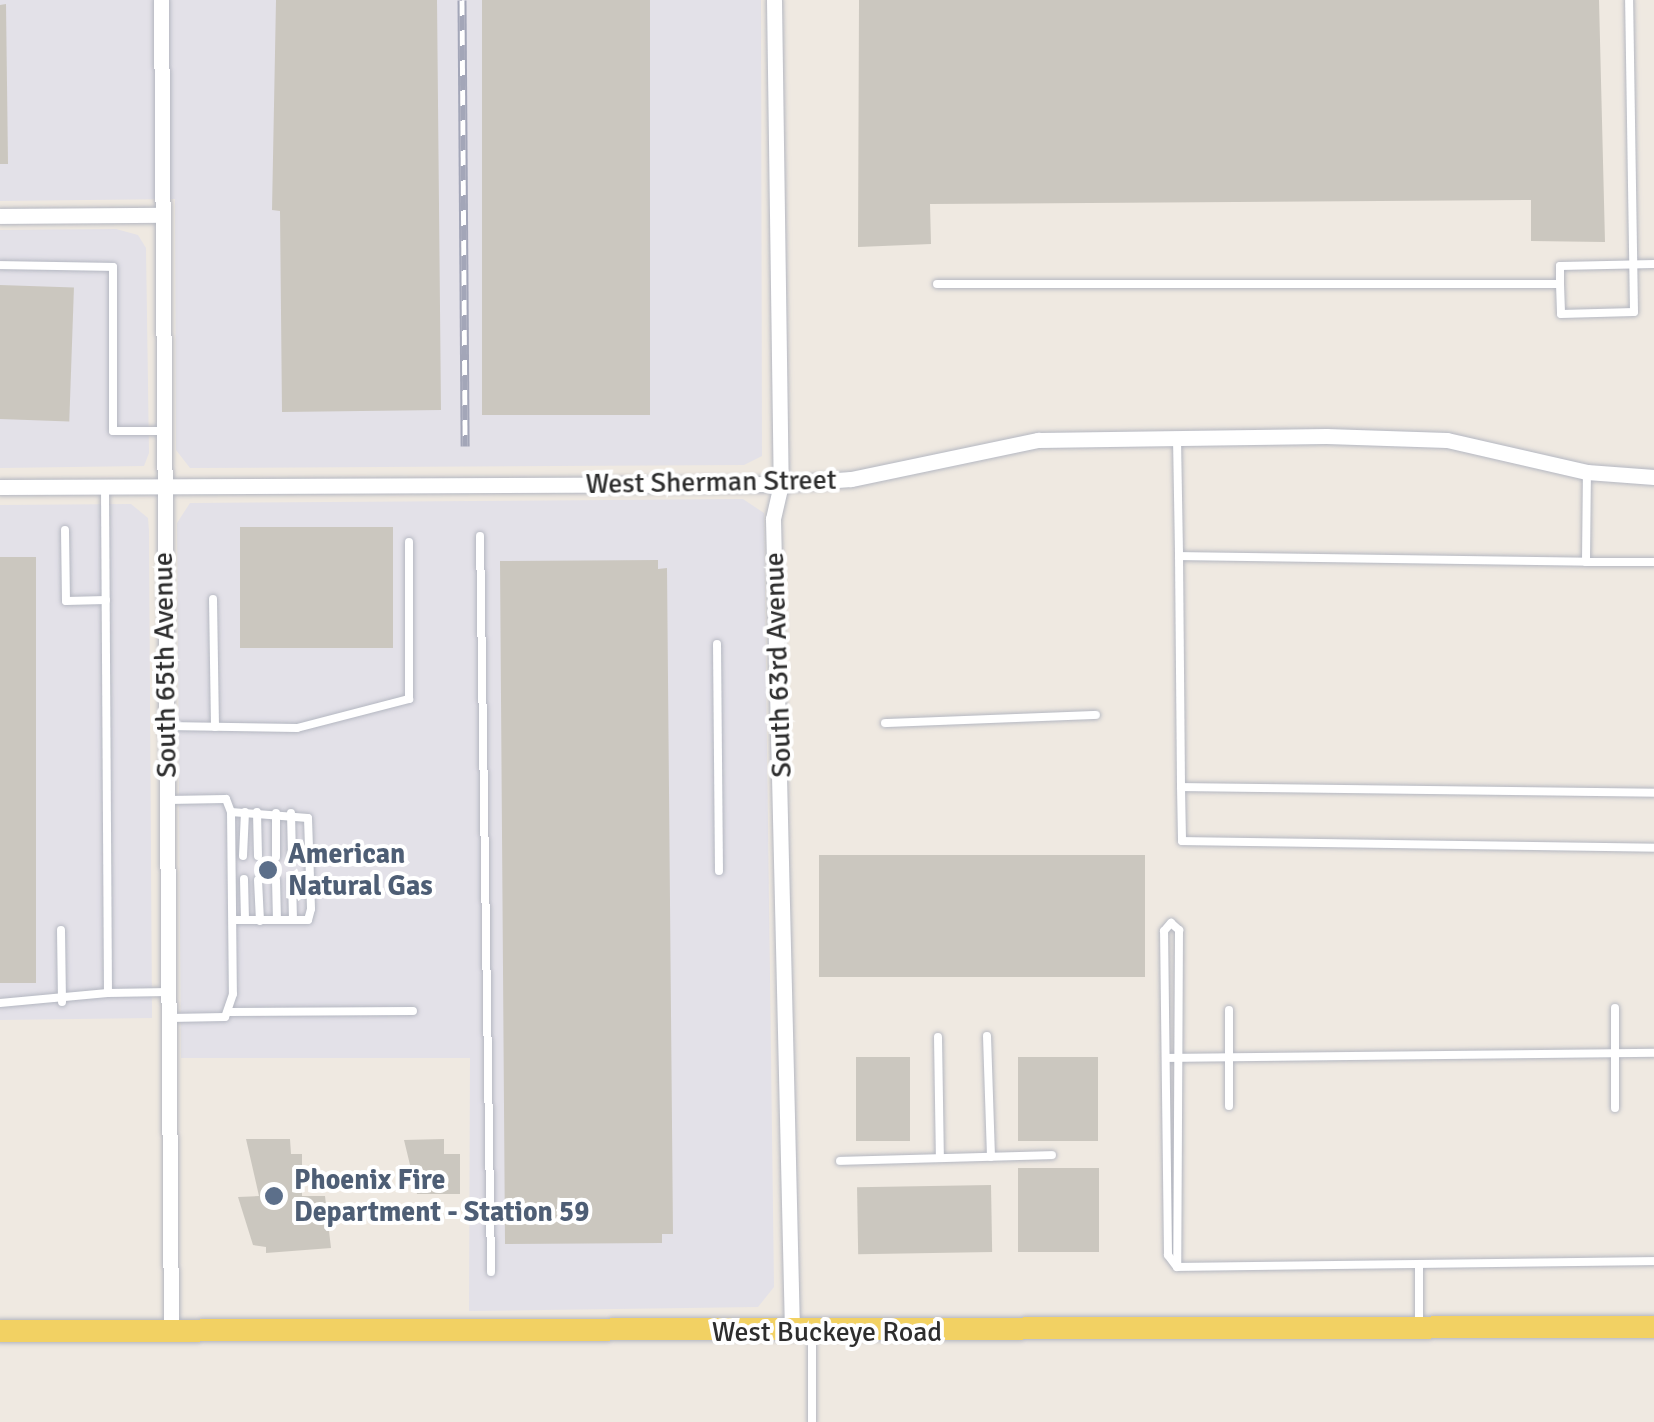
<!DOCTYPE html>
<style>
body{margin:0}
#map{position:relative;width:1654px;height:1422px;overflow:hidden;background:#efe9e1;font-family:Signika,sans-serif}
div>[style]{position:absolute}
[style*='--x']{left:calc(var(--x)*1px);top:calc(var(--y)*1px);width:calc(var(--w)*1px);rotate:calc(var(--a)*1deg)}
.industrial>*{inset:0;background:#e3e1e8}
.building>*{inset:0;background:#cbc7bf;transform-origin:0 0}
.roads{filter:drop-shadow(0 0 2px #b4b7c1) drop-shadow(0 0 2px #b4b7c1)}
.service>*{height:8px;margin:-4px;padding:0 4px;transform-origin:4px;border-radius:4px;background:#fff}
.minor>*{height:15px;margin:-7.5px;padding:0 7.5px;transform-origin:7.5px;border-radius:7.5px;background:#fff}
.primary>*{height:22px;margin:-11px;padding:0 11px;transform-origin:11px;border-radius:11px;background:#f2d163}
.rail>*{height:9px;margin-top:-4.5px;transform-origin:0;background:repeating-linear-gradient(90deg,#fff 0 15px,#a3a6b8 0 30px);box-sizing:border-box;border-block:2px solid #a3a6b8}
.dots>*{width:28px;height:28px;translate:-50% -50%;box-sizing:border-box;border:5px solid #fff;border-radius:50%}
span{translate:-50% -50%;white-space:nowrap;text-align:center;line-height:1.15;-webkit-text-stroke:8px #fff;paint-order:stroke}
.street-label{font-size:28px;color:#2e2e2e}
.service-label{font-size:28px;color:#4e5e75;font-weight:700}
.left{translate:0 -50%;text-align:left}
</style>
<div id="map">
<div class="industrial">
<i style="clip-path:polygon(0 0,761px 0,762px 456px,744px 465px,190px 468px,176px 450px,175px 199px,0 201px)"></i>
<i style="clip-path:polygon(116px 229px,138px 235px,146px 248px,149px 453px,144px 466px,0 468px,0 230px)"></i>
<i style="clip-path:polygon(743px 499px,764px 513px,774px 1287px,758px 1307px,469px 1311px,470px 1058px,181px 1058px,177px 523px,190px 503px)"></i>
<i style="clip-path:polygon(131px 504px,148px 518px,149px 531px,152px 1018px,0 1020px,0 505px)"></i>
</div>
<div class="building">
<i style="clip-path:polygon(276px 0,437px 0,441px 410px,282px 412px,280px 211px,272px 210px)"></i>
<i style="left:482px;top:0;width:168px;height:415px"></i>
<i style="clip-path:polygon(859px 0,1599px 0,1605px 242px,1531px 241px,1531px 200px,930px 204px,931px 244px,858px 247px)"></i>
<i style="clip-path:polygon(6px 4px,8px 164px,0 164px,0 5px)"></i>
<i style="left:0;top:285px;width:74px;height:134px;rotate:2deg"></i>
<i style="left:393px;top:527px;width:121px;height:153px;rotate:90deg"></i>
<i style="left:0;top:557px;width:36px;height:426px"></i>
<i style="clip-path:polygon(658px 560px,658px 569px,667px 568px,673px 1234px,662px 1234px,662px 1243px,505px 1244px,500px 561px)"></i>
<i style="left:1145px;top:855px;width:122px;height:326px;rotate:90deg"></i>
<i style="left:856px;top:1057px;width:54px;height:84px"></i>
<i style="left:1018px;top:1057px;width:80px;height:84px"></i>
<i style="clip-path:polygon(246px 1139px,290px 1139px,291px 1154px,302px 1154px,302px 1196px,325px 1196px,331px 1248px,266px 1253px,266px 1247px,253px 1245px,238px 1197px,259px 1196px)"></i>
<i style="clip-path:polygon(444px 1139px,444px 1154px,460px 1154px,460px 1194px,417px 1194px,404px 1140px)"></i>
<i style="left:1018px;top:1168px;width:81px;height:84px"></i>
<i style="left:991px;top:1185px;width:67px;height:134px;rotate:89deg"></i>
</div>
<div class="roads">
<div class="service">
<i style="--x:0;--y:265;--w:113;--a:1"></i>
<i style="--x:113;--y:267;--w:164;--a:90"></i>
<i style="--x:113;--y:431;--w:50;--a:0"></i>
<i style="--x:937;--y:284;--w:623;--a:0"></i>
<i style="--x:1560;--y:284;--w:18;--a:-90"></i>
<i style="--x:1560;--y:266;--w:94;--a:-1.2"></i>
<i style="--x:1560;--y:284;--w:30;--a:88"></i>
<i style="--x:1561;--y:314;--w:73;--a:-1.6"></i>
<i style="--x:1634;--y:312;--w:312;--a:-90.9"></i>
<i style="--x:1177;--y:438;--w:118;--a:89"></i>
<i style="--x:1179;--y:556;--w:407;--a:0.8"></i>
<i style="--x:1586;--y:562;--w:90;--a:-89.4"></i>
<i style="--x:105;--y:489;--w:504;--a:89.66"></i>
<i style="--x:108;--y:993;--w:61;--a:-0.9"></i>
<i style="--x:65;--y:530;--w:71;--a:89.2"></i>
<i style="--x:66;--y:601;--w:40;--a:-1.4"></i>
<i style="--x:480;--y:536;--w:736;--a:89.14"></i>
<i style="--x:1179;--y:556;--w:231;--a:89.5"></i>
<i style="--x:1181;--y:787;--w:473;--a:0.7"></i>
<i style="--x:1586;--y:562;--w:68;--a:0"></i>
<i style="--x:213;--y:599;--w:128;--a:89.1"></i>
<i style="--x:717;--y:644;--w:227;--a:89.5"></i>
<i style="--x:885;--y:723;--w:211;--a:-2.2"></i>
<i style="--x:166;--y:726;--w:131;--a:0.9"></i>
<i style="--x:297;--y:728;--w:116;--a:-14.5"></i>
<i style="--x:409;--y:699;--w:157;--a:-90"></i>
<i style="--x:1181;--y:787;--w:54;--a:88.9"></i>
<i style="--x:1182;--y:841;--w:472;--a:0.8"></i>
<i style="--x:168;--y:800;--w:58;--a:-1"></i>
<i style="--x:226;--y:799;--w:14;--a:69"></i>
<i style="--x:231;--y:812;--w:182;--a:89.4"></i>
<i style="--x:233;--y:994;--w:24;--a:109"></i>
<i style="--x:225;--y:1017;--w:55;--a:179"></i>
<i style="--x:231;--y:812;--w:77;--a:4.5"></i>
<i style="--x:308;--y:818;--w:91;--a:88.1"></i>
<i style="--x:311;--y:909;--w:11;--a:105"></i>
<i style="--x:308;--y:920;--w:75;--a:180"></i>
<i style="--x:257;--y:812;--w:44;--a:88.7"></i>
<i style="--x:291;--y:813;--w:44;--a:88.7"></i>
<i style="--x:243;--y:856;--w:44;--a:-87.4"></i>
<i style="--x:276;--y:857;--w:44;--a:-90"></i>
<i style="--x:244;--y:879;--w:41;--a:88.6"></i>
<i style="--x:292;--y:879;--w:41;--a:88.6"></i>
<i style="--x:258;--y:880;--w:41;--a:87.2"></i>
<i style="--x:276;--y:880;--w:40;--a:88.6"></i>
<i style="--x:1171;--y:923;--w:11;--a:41"></i>
<i style="--x:1179;--y:930;--w:337;--a:90.3"></i>
<i style="--x:1177;--y:1267;--w:15;--a:-127"></i>
<i style="--x:1168;--y:1255;--w:324;--a:-90.7"></i>
<i style="--x:1164;--y:931;--w:11;--a:-49"></i>
<i style="--x:61;--y:930;--w:72;--a:89.2"></i>
<i style="--x:0;--y:1003;--w:108;--a:-5.3"></i>
<i style="--x:1615;--y:1008;--w:100;--a:90"></i>
<i style="--x:1229;--y:1010;--w:96;--a:90"></i>
<i style="--x:230;--y:1012;--w:183;--a:-0.3"></i>
<i style="--x:987;--y:1036;--w:121;--a:88.1"></i>
<i style="--x:938;--y:1037;--w:121;--a:89.1"></i>
<i style="--x:1166;--y:1058;--w:488;--a:-0.6"></i>
<i style="--x:840;--y:1161;--w:212;--a:-1.6"></i>
<i style="--x:1177;--y:1267;--w:477;--a:-0.7"></i>
<i style="--x:1419;--y:1324;--w:60;--a:-90"></i>
<i style="--x:812;--y:1332;--w:90;--a:90"></i>
</div>
<div class="minor">
<i style="--x:161;--y:0;--w:1330;--a:89.57"></i>
<i style="--x:774;--y:0;--w:484;--a:89.2"></i>
<i style="--x:781;--y:484;--w:36;--a:103"></i>
<i style="--x:773;--y:519;--w:813;--a:88.66"></i>
<i style="--x:0;--y:216;--w:161;--a:-0.4"></i>
<i style="--x:0;--y:487;--w:781;--a:-0.22"></i>
<i style="--x:781;--y:484;--w:70;--a:-4.1"></i>
<i style="--x:851;--y:479;--w:191;--a:-11.8"></i>
<i style="--x:1038;--y:440;--w:288;--a:-0.8"></i>
<i style="--x:1326;--y:436;--w:121;--a:1.9"></i>
<i style="--x:1447;--y:440;--w:144;--a:12.9"></i>
<i style="--x:1587;--y:472;--w:67;--a:4.3"></i>
</div>
<div class="primary">
<i style="--x:0;--y:1331;--w:1654;--a:-0.14"></i>
</div>
</div>
<div class="rail">
<i style="--x:462;--y:0;--w:446;--a:89.6"></i>
</div>
<div class="dots">
<i style="left:268px;top:870px;background:#5c6f8a"></i>
<i style="left:274px;top:1196px;background:#5c6f8a"></i>
</div>
<div class="street-label">
<span style="left:711px;top:482px;rotate:-1deg">West Sherman Street</span>
<span style="left:165px;top:665px;rotate:-91deg">South 65th Avenue</span>
<span style="left:778px;top:665px;rotate:-92deg">South 63rd Avenue</span>
<span style="left:827px;top:1332px">West Buckeye Road</span>
</div>
<div class="service-label">
<span class="left" style="left:288px;top:870px">American<br>Natural Gas</span>
<span class="left" style="left:294px;top:1196px">Phoenix Fire<br>Department - Station 59</span>
</div>
</div>
